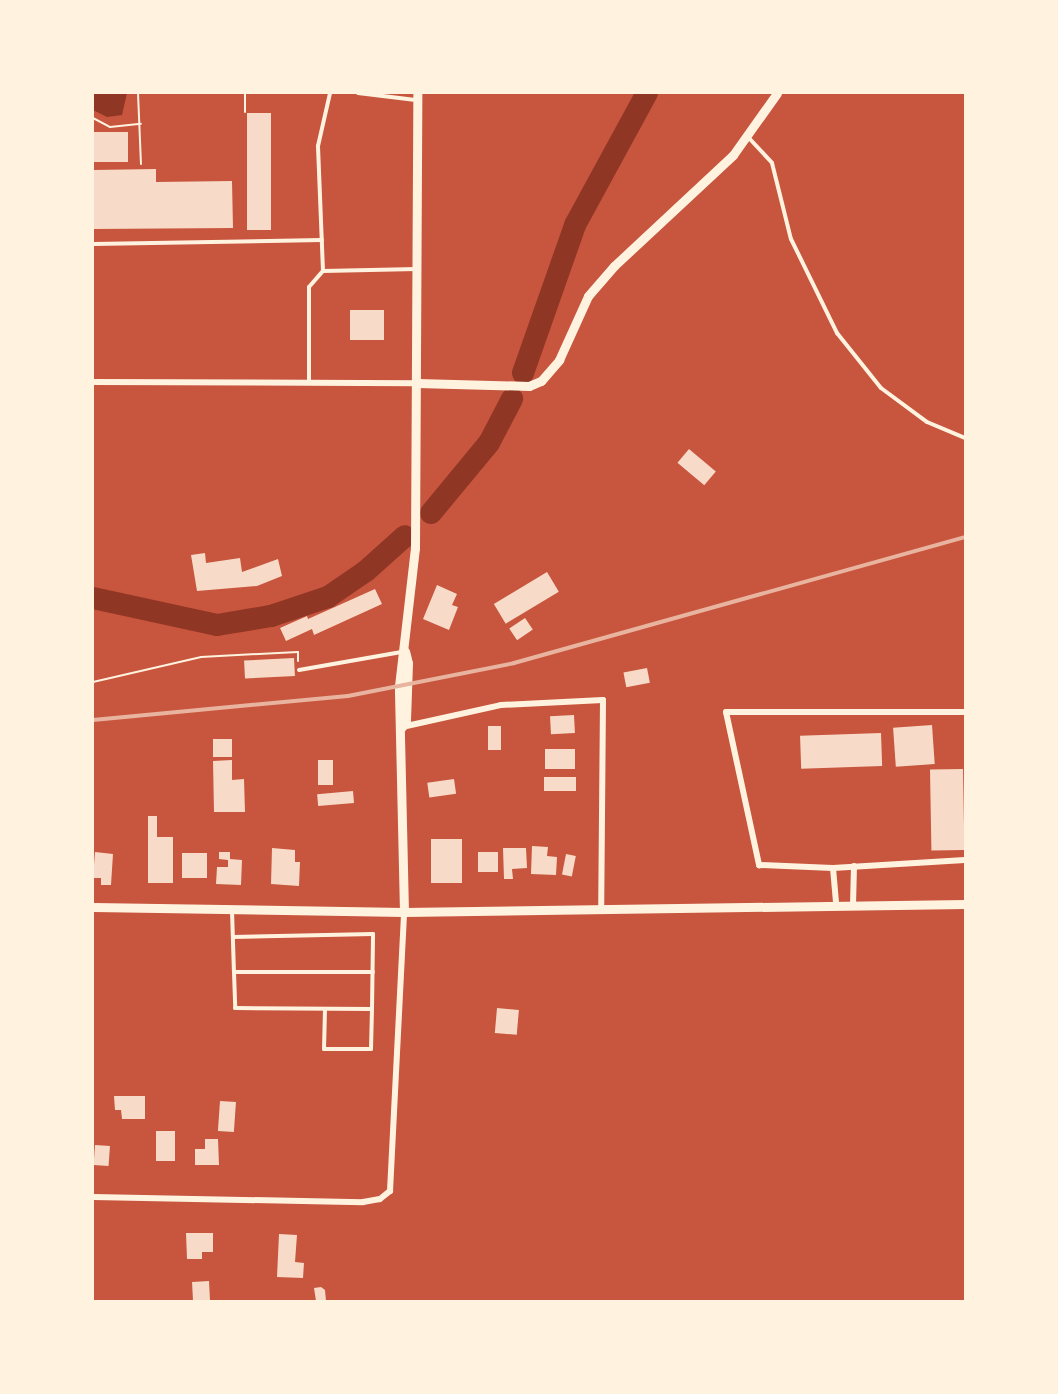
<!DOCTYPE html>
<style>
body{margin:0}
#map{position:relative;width:1058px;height:1394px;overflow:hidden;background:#c8553d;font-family:"Libre Baskerville",serif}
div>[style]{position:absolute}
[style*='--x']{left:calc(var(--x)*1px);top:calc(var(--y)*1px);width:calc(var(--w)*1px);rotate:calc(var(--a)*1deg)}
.water>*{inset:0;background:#8f3625}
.river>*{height:22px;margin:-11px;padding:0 11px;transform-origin:11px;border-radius:11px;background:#8f3625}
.building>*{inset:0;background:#f7dbc8;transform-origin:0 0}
.path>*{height:2px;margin:-1px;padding:0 1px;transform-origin:1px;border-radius:1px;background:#fff3e0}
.service>*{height:4px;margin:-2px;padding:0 2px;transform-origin:2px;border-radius:2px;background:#fff3e0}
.minor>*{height:6px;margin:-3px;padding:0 3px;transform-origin:3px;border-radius:3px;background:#fff3e0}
.tertiary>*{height:9px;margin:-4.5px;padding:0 4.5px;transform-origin:4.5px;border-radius:4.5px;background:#fff3e0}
.rail>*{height:4px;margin:-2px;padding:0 2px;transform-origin:2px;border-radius:2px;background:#e9b49f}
span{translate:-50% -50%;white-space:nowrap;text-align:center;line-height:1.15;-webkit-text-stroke:6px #fff3e0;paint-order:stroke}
.frame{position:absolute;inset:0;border:94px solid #fff3e0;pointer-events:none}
</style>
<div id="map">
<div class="water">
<i style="clip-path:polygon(93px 93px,127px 93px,122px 115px,107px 117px,93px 110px)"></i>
</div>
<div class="river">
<i style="--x:523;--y:373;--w:157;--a:-70.6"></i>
<i style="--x:575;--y:225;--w:150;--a:-61.4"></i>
<i style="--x:431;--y:513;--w:91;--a:-50.4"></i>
<i style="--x:489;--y:443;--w:50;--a:-62.4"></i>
<i style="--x:93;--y:598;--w:127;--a:12.3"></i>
<i style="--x:217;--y:625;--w:55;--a:-9.5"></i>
<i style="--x:271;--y:616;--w:60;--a:-18.4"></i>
<i style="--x:328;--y:597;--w:46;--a:-34.4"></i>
<i style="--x:366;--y:571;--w:52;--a:-41.9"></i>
</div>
<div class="building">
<i style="left:247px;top:113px;width:24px;height:117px"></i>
<i style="left:93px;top:132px;width:35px;height:30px"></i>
<i style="clip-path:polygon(156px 169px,156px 182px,232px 181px,233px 228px,93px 229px,93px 170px)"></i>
<i style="left:350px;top:310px;width:34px;height:30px"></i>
<i style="left:689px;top:449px;width:35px;height:18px;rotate:40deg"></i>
<i style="clip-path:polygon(205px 553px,206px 563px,240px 558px,242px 572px,278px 559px,282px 576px,257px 586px,197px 591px,191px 555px)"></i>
<i style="left:547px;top:572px;width:23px;height:62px;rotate:59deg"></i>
<i style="clip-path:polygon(437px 585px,457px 594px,452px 605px,458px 607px,449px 630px,423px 619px)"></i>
<i style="clip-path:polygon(375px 589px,382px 604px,314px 635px,312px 629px,286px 641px,280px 628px,307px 616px,308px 619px)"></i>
<i style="left:525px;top:618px;width:14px;height:19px;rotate:56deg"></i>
<i style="left:294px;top:658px;width:18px;height:50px;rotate:87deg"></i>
<i style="left:647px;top:668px;width:15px;height:24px;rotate:79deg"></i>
<i style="left:574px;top:715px;width:18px;height:24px;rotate:87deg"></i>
<i style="left:932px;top:725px;width:39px;height:39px;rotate:86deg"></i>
<i style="left:488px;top:726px;width:13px;height:24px"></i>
<i style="left:881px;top:733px;width:33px;height:81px;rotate:88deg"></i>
<i style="left:213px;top:739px;width:19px;height:18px"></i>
<i style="left:545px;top:749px;width:30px;height:20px"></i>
<i style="clip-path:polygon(232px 760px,232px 780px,244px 779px,245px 812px,214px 812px,213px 761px)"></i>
<i style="left:318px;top:760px;width:15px;height:25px"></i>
<i style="left:963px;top:769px;width:81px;height:33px;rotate:89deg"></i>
<i style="left:576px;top:777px;width:14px;height:32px;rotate:90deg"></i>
<i style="left:454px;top:779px;width:15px;height:27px;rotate:82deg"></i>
<i style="left:353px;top:791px;width:12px;height:36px;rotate:85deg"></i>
<i style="clip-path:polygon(148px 816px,157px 816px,157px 837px,173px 837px,173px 883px,148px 883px)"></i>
<i style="left:431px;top:839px;width:31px;height:44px"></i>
<i style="clip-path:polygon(532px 846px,548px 847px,547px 856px,557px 857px,556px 875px,531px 874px)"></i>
<i style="clip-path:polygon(272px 848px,295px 850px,295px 862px,300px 862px,299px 886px,271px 884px)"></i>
<i style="clip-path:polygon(503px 848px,526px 848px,527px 868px,512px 869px,513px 879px,504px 879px)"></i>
<i style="clip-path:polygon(95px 852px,113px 854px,111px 885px,101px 885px,101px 878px,93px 878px)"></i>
<i style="clip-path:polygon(219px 852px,230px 852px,230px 859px,242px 860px,241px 885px,216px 884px,217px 867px,228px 867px,228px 860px,219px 859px)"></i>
<i style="left:478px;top:852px;width:20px;height:20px"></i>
<i style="left:182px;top:853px;width:25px;height:25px"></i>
<i style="left:566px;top:854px;width:10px;height:21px;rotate:11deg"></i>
<i style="left:497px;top:1008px;width:22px;height:25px;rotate:5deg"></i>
<i style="clip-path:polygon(114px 1096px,145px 1096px,145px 1119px,122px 1119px,121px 1110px,115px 1110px)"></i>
<i style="left:220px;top:1101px;width:16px;height:30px;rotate:4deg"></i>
<i style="left:156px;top:1131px;width:19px;height:30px"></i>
<i style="clip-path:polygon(205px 1139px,218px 1139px,219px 1165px,195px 1165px,195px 1149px,205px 1149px)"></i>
<i style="left:95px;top:1145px;width:15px;height:20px;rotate:4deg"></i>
<i style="clip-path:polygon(186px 1233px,213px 1233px,213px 1252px,202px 1252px,202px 1259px,187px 1259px)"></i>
<i style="clip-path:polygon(279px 1234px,297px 1235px,295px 1262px,304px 1263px,303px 1278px,277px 1277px)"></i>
<i style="left:209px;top:1281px;width:19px;height:17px;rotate:87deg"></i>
<i style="clip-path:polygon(321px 1287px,325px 1290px,326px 1301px,316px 1301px,314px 1288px)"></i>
</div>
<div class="path">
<i style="--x:138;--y:93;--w:71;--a:87.6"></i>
<i style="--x:245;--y:112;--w:19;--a:-90"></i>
<i style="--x:93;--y:118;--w:19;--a:28"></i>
<i style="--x:110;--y:127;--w:31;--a:-6"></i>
<i style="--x:93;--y:682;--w:111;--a:-13"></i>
<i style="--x:201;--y:657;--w:97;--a:-3"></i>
<i style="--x:298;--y:652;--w:9;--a:90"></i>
</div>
<div class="service">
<i style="--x:358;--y:93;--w:58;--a:6.9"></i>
<i style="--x:748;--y:137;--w:35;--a:47"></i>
<i style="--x:772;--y:163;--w:78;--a:76"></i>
<i style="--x:791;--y:239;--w:105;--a:63.9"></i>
<i style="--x:837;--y:333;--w:70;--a:51.3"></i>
<i style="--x:881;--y:388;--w:57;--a:36.5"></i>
<i style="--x:927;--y:422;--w:41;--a:22.8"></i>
<i style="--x:93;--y:244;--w:229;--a:-1"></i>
<i style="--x:323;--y:271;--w:125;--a:-92.3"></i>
<i style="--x:318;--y:146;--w:54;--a:-77.2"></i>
<i style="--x:309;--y:381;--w:94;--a:-90"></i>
<i style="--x:309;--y:287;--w:21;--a:-49"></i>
<i style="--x:323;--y:271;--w:94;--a:-1.2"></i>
<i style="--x:299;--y:670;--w:104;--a:-10"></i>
<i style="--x:232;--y:910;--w:62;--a:88.2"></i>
<i style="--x:234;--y:972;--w:36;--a:88"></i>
<i style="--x:235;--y:1008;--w:137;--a:0.4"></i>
<i style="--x:372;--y:1009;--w:75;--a:-89.2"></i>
<i style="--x:373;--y:934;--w:140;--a:178.8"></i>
<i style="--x:234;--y:972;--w:139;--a:0"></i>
<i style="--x:325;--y:1009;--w:40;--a:91.4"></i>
<i style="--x:324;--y:1049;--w:47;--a:0"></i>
<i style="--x:371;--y:1049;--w:40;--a:-88.6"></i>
</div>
<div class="minor">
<i style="--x:93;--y:382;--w:324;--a:0.2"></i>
<i style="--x:965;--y:712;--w:239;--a:180"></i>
<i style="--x:726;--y:712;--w:157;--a:77.8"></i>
<i style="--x:759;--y:865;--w:74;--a:2.3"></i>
<i style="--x:833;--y:868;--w:132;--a:-3.5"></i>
<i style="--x:402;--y:727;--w:101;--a:-12.5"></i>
<i style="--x:501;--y:705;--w:102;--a:-2.8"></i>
<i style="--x:603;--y:700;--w:209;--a:90.5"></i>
<i style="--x:833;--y:868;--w:38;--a:85"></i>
<i style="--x:853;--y:906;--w:40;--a:-88.6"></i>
<i style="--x:93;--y:1197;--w:270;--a:1.1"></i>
<i style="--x:363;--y:1202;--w:17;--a:-10"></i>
<i style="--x:380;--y:1199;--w:13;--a:-39"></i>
<i style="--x:390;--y:1191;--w:279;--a:-87.1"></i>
</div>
<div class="tertiary">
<i style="--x:417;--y:383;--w:112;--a:1.5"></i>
<i style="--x:529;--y:386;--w:13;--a:-23"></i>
<i style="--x:541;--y:381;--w:28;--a:-49"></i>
<i style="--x:559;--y:360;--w:70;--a:-65.6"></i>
<i style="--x:588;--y:296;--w:40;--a:-49"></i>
<i style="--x:614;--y:266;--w:163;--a:-43"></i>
<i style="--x:733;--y:155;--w:76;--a:-54.6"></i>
<i style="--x:402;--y:727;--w:8;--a:-60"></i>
<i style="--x:406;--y:720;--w:57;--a:-88"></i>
<i style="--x:408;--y:663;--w:12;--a:-104"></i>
<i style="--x:93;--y:907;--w:311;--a:0.9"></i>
<i style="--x:404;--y:912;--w:561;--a:-0.82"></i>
<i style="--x:404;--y:912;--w:226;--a:-91.3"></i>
<i style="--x:399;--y:686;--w:139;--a:-83.4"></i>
<i style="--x:415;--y:548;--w:455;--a:-89.7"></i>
</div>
<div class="rail">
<i style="--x:93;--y:720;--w:256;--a:-5.4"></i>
<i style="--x:348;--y:696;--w:169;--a:-11.2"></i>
<i style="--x:514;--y:663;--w:468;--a:-15.6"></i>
</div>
<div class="frame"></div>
</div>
